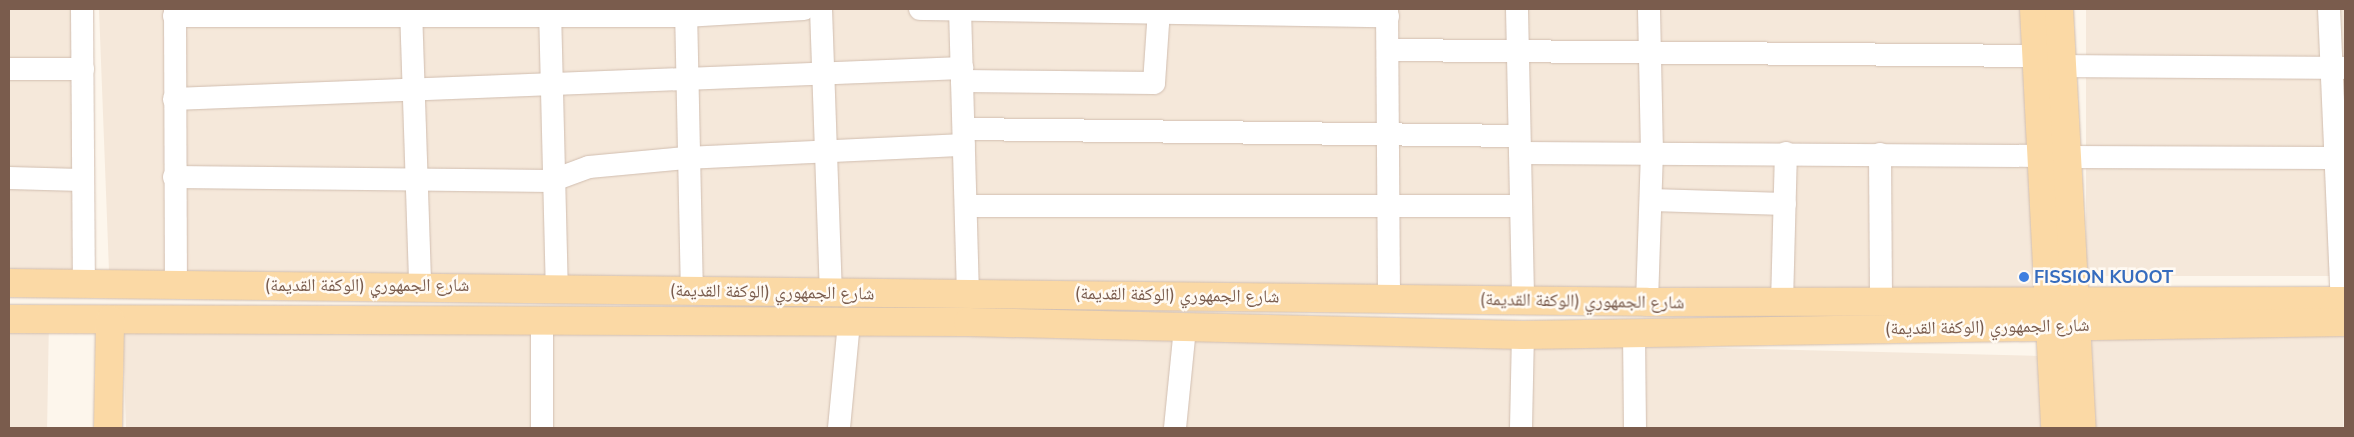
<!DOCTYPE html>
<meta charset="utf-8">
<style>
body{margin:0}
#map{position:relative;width:2354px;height:437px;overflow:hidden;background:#fdf6ec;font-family:"Nunito Sans","Noto Naskh Arabic",sans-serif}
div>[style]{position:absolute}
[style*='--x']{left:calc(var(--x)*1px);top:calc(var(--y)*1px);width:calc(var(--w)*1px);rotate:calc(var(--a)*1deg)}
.residential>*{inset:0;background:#f5e8da;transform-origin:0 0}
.roads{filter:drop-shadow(0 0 1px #d1beb0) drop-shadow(0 0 1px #d1beb0)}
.minor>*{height:22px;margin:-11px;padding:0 11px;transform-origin:11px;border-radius:11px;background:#fff}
.major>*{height:28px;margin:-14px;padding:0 14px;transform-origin:14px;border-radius:14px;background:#fbd9a5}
.dots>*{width:14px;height:14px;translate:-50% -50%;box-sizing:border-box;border:2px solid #fffaf3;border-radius:50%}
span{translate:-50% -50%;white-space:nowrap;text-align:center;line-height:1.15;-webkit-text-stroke:5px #fffaf3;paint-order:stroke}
.shop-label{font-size:18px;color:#366cbe;font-weight:700}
.left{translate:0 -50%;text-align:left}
.street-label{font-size:18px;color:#7a5c4d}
.frame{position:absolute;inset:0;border:10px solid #7a5c4d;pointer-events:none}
</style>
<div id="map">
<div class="residential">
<i style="clip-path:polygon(9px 9px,71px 9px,92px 276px,9px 273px)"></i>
<i style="clip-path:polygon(99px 9px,2035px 9px,2043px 313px,109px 271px)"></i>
<i style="left:2086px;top:9px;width:259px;height:267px"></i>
<i style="clip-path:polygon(122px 308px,2040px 356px,2044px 428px,126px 428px)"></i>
<i style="left:9px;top:318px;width:40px;height:110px;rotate:1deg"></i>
<i style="left:2092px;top:330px;width:253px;height:98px;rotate:1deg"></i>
</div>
<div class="roads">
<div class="minor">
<i style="--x:82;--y:9;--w:274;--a:89.6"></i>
<i style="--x:175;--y:9;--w:276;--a:89.8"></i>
<i style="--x:411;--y:9;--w:277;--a:88.1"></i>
<i style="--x:550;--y:9;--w:278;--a:88.6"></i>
<i style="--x:686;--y:9;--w:282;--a:88.8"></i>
<i style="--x:821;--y:9;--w:285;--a:88"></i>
<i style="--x:920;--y:9;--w:468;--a:0.9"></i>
<i style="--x:960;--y:9;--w:284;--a:88.4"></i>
<i style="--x:1387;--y:9;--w:288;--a:89.6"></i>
<i style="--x:1517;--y:9;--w:292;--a:88.8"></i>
<i style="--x:2329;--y:9;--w:292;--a:87.5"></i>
<i style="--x:174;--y:16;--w:511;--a:0"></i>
<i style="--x:685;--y:16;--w:119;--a:-3.4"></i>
<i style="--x:1388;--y:50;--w:649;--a:0.53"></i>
<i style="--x:2063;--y:66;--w:281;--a:0.4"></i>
<i style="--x:9;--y:69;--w:74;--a:0"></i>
<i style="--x:962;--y:81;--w:192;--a:0.6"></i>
<i style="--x:1154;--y:83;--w:74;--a:-86.1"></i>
<i style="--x:174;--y:99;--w:789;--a:-2.25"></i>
<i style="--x:964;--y:129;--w:555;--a:0.72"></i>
<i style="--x:1520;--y:153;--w:520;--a:0.33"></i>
<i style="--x:1880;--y:154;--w:145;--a:89.6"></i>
<i style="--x:2068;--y:157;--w:264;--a:0.2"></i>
<i style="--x:174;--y:177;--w:377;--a:0.6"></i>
<i style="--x:551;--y:181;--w:40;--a:-20.2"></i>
<i style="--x:589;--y:167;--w:97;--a:-5.3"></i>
<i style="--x:686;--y:158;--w:278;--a:-2.7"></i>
<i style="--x:9;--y:178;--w:72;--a:1.6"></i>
<i style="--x:1651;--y:200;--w:134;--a:1.7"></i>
<i style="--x:966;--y:206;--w:555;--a:0"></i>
<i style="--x:1647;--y:302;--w:149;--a:-88.1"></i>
<i style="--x:1652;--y:153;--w:144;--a:-91.2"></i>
<i style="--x:1782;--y:303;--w:150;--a:-88.5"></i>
<i style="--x:542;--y:322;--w:106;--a:90"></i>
<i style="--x:1634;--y:333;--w:95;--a:89.4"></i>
<i style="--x:839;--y:428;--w:106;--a:-84.6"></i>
<i style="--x:1175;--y:428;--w:100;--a:-84.3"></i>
<i style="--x:1521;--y:428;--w:93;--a:-88.8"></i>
</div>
<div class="major">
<i style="--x:2034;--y:9;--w:420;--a:87.1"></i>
<i style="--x:2059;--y:9;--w:420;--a:86.9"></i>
<i style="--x:9;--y:283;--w:1638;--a:0.66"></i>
<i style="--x:1647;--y:302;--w:698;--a:-0.08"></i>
<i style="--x:9;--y:319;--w:959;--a:0.18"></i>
<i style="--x:968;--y:322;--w:555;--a:1.34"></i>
<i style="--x:1523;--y:335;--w:822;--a:-0.91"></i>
<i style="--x:108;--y:428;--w:108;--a:-88.9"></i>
</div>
</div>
<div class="dots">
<i style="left:2024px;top:277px;background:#3f7fe0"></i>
</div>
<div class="shop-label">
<span class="left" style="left:2034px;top:277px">FISSION KUOOT</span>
</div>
<div class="street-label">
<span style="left:367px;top:285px">شارع الجمهوري (الوكفة القديمة)</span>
<span style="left:772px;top:292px;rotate:1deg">شارع الجمهوري (الوكفة القديمة)</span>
<span style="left:1177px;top:295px;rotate:1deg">شارع الجمهوري (الوكفة القديمة)</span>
<span style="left:1582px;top:301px;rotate:1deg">شارع الجمهوري (الوكفة القديمة)</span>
<span style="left:1987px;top:327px;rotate:-1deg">شارع الجمهوري (الوكفة القديمة)</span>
</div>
<div class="frame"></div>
</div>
